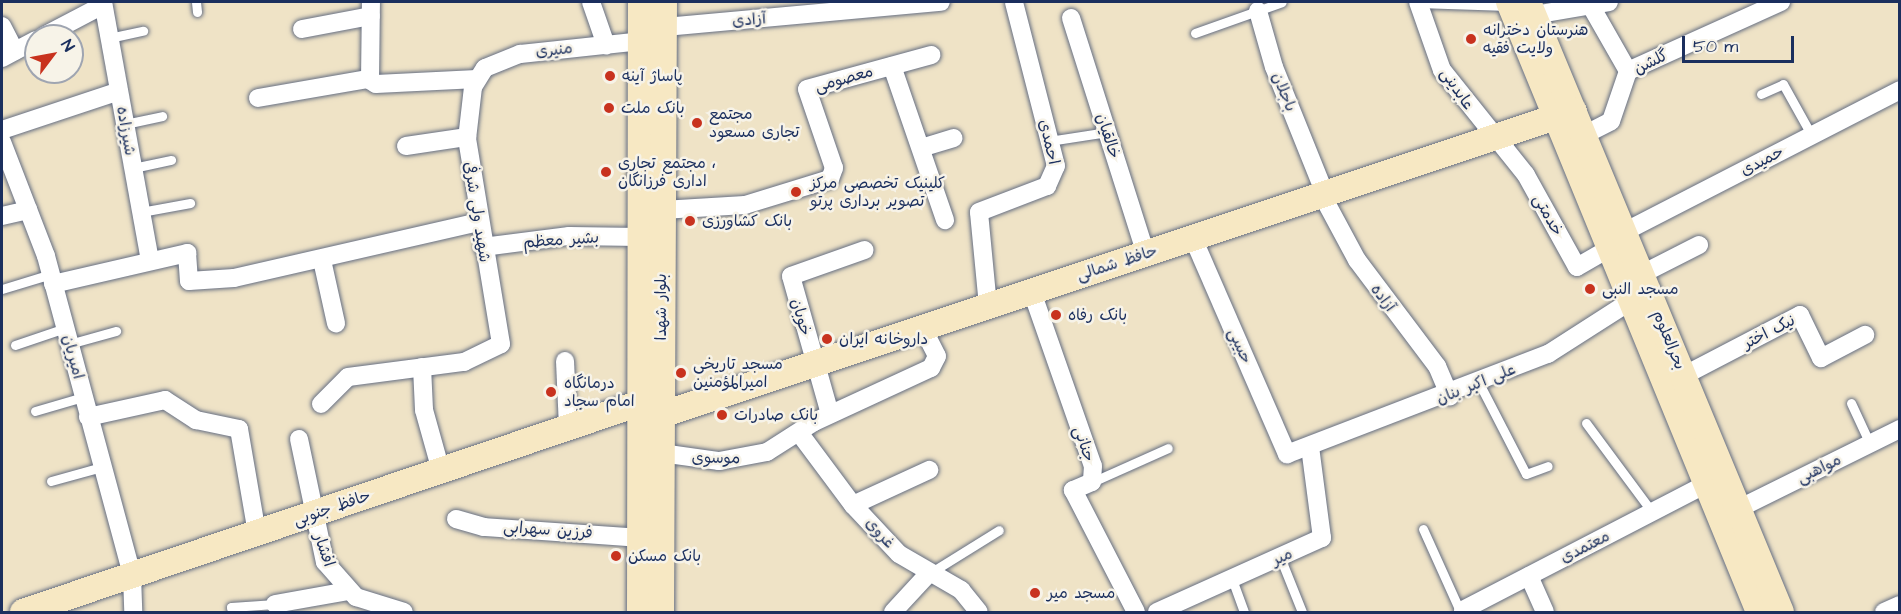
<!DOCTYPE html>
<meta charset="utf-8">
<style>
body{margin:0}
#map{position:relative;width:1901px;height:614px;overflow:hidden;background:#efe3c6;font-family:"Architects Daughter","Playpen Sans Arabic",sans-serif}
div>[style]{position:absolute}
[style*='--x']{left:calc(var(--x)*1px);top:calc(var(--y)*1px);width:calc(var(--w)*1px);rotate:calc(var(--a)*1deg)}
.roads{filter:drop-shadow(0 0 2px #656e82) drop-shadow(0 0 2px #656e82)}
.service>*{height:9px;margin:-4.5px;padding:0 4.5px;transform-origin:4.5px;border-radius:4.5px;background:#fff}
.minor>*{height:18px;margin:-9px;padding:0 9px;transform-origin:9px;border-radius:9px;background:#fff}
.secondary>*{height:26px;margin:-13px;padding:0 13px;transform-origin:13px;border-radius:13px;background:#f7e8c3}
.dots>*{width:16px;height:16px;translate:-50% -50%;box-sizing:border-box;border:3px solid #f7f3e8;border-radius:50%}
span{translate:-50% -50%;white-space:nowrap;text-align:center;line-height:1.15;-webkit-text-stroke:5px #f7f3e8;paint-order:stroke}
.street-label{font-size:16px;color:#1b2f5e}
.poi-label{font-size:16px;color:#1b2f5e}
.left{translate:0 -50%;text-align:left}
.frame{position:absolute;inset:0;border:3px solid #1b2f5e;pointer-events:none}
.north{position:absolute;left:24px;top:24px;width:60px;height:60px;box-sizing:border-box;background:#f7f3e8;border:2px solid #9fa5b1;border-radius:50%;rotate:58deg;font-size:16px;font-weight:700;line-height:24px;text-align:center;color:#1b2f5e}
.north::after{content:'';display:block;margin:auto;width:21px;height:27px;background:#c8321e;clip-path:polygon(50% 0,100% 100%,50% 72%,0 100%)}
.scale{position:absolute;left:1682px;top:36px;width:112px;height:27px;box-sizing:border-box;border:3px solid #1b2f5e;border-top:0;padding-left:8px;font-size:18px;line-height:21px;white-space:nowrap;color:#1b2f5e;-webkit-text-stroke:4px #f7f3e8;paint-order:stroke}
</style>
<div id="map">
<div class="roads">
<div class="service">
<i style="--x:196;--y:2;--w:10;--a:84"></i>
<i style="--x:1418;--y:3;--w:90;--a:1.9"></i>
<i style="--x:1195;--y:33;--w:92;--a:-19.6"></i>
<i style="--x:109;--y:38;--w:35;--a:-12"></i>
<i style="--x:1761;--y:94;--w:24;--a:-24"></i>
<i style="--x:1783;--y:84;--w:60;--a:60.9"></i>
<i style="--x:125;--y:124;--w:38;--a:-12"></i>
<i style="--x:1049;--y:141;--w:59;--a:-8.8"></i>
<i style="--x:133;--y:168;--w:39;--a:-12"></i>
<i style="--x:141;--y:212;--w:50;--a:-10.4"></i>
<i style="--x:2;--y:289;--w:51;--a:-17"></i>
<i style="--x:69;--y:344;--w:49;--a:-15.5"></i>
<i style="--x:15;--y:345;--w:53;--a:-18.8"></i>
<i style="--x:1479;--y:383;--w:102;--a:62.7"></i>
<i style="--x:1526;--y:474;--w:23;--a:-20"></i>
<i style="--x:1851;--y:403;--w:45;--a:65.1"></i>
<i style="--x:35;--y:411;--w:50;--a:-16.3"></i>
<i style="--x:1586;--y:423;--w:111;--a:53.4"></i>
<i style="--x:51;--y:481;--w:53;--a:-15.4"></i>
<i style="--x:1092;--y:482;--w:83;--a:-24.1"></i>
<i style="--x:1423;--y:529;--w:90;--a:65.7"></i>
<i style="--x:1280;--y:557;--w:59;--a:68.2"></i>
<i style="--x:930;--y:573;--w:81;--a:-31.9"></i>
<i style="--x:1232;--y:579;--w:35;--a:70"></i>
<i style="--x:232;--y:612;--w:5;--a:-101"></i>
<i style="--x:231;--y:607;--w:44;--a:-3.9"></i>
</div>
<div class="minor">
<i style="--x:103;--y:2;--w:263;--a:79.7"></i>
<i style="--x:591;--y:2;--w:46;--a:70.8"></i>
<i style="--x:1418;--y:2;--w:72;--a:70.6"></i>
<i style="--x:1442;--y:70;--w:134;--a:51.3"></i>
<i style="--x:1526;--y:175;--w:105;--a:61"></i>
<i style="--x:1577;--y:267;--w:38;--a:-30"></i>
<i style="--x:1592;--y:8;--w:73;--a:60.3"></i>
<i style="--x:1258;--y:11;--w:58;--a:74.1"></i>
<i style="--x:1274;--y:67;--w:137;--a:68.1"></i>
<i style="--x:1534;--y:15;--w:76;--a:-9.8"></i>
<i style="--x:1071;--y:18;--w:248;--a:72.4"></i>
<i style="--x:2;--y:26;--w:28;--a:63"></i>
<i style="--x:665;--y:27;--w:277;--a:-5.2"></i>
<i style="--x:302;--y:29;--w:70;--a:-10.7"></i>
<i style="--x:44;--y:36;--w:67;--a:-27.7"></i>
<i style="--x:2;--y:58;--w:38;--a:-28"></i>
<i style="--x:892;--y:66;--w:163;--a:71"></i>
<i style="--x:370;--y:80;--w:78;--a:-89.3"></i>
<i style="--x:258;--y:98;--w:112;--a:-9.8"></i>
<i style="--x:368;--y:79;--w:9;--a:32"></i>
<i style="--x:376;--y:84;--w:101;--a:-2.8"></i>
<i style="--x:2;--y:130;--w:123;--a:-18.4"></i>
<i style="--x:1584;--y:135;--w:30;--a:-27"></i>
<i style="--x:1611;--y:121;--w:53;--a:-71.2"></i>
<i style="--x:1628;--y:71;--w:168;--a:-24.3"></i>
<i style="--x:2;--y:142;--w:122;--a:68.9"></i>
<i style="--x:46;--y:256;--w:330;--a:74.9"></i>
<i style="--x:132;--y:575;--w:37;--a:88"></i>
<i style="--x:406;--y:146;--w:62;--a:-8.4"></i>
<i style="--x:921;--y:148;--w:34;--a:-17"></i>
<i style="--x:1322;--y:195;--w:74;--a:61.7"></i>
<i style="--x:1357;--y:260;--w:133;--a:53"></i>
<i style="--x:1437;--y:366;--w:33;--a:67"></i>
<i style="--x:662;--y:210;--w:83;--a:-3.4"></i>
<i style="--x:745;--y:205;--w:89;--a:-17"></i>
<i style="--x:830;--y:179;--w:12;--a:-70"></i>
<i style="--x:834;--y:168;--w:83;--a:-108.9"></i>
<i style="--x:807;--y:89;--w:129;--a:-15.3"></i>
<i style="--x:2;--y:216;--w:27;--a:-13"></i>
<i style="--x:1624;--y:232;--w:310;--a:-27.2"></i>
<i style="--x:1193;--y:238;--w:236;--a:66.5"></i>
<i style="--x:1287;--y:454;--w:280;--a:-21"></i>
<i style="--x:1548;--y:354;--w:98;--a:-32.6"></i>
<i style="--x:483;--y:247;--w:87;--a:-7.3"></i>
<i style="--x:569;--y:236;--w:71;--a:0.8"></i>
<i style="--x:322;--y:260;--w:65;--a:77.5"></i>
<i style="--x:1642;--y:274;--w:64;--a:-27"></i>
<i style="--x:53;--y:284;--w:138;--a:-13"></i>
<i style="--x:187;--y:253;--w:28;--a:86"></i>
<i style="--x:189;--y:281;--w:45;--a:-3.8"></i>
<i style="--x:234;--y:278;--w:250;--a:-12.9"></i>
<i style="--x:1032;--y:292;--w:184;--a:70.7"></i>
<i style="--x:1093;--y:466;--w:16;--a:94"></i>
<i style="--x:1092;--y:482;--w:21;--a:157"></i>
<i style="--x:1073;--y:490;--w:137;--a:62.7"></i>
<i style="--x:988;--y:306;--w:94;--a:-95.5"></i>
<i style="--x:979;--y:212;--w:73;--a:-20.9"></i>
<i style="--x:1047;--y:186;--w:22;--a:-66"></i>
<i style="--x:1056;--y:166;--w:169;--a:-104.4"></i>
<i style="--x:565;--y:361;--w:67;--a:87.4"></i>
<i style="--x:422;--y:367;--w:43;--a:87.3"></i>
<i style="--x:424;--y:410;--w:63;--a:74.4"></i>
<i style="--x:1683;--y:376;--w:132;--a:-27.5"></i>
<i style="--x:1800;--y:315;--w:48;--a:64"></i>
<i style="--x:1821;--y:358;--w:50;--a:-27.6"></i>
<i style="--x:321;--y:404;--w:38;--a:-45"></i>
<i style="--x:348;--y:377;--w:117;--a:-7.4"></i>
<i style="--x:464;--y:362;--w:41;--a:-25.9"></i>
<i style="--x:501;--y:344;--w:208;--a:-99.4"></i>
<i style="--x:467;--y:139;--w:52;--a:-83.4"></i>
<i style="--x:473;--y:87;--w:22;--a:-58"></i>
<i style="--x:485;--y:68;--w:38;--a:-22"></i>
<i style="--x:520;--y:54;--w:122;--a:-6.1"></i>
<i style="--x:830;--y:414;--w:143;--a:-105.8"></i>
<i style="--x:791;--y:276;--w:78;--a:-19.4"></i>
<i style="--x:88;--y:417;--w:79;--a:-12.4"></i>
<i style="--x:165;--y:400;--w:37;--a:33"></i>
<i style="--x:196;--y:420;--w:44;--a:11.8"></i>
<i style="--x:239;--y:429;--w:106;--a:80.2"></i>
<i style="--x:800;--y:434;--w:89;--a:53.3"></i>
<i style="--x:853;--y:505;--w:67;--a:46.8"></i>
<i style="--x:899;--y:554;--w:72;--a:30.1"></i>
<i style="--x:961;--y:590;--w:28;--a:51"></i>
<i style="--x:299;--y:439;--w:126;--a:78.1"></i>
<i style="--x:325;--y:562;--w:47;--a:48.5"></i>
<i style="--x:356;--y:597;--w:50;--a:17.4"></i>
<i style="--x:661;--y:453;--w:59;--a:7.9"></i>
<i style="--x:719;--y:461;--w:49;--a:-10.6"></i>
<i style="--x:767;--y:452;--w:56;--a:-32.6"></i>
<i style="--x:814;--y:422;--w:129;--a:-24.8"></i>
<i style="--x:931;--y:368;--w:13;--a:-63"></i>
<i style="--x:937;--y:356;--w:31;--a:-117"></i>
<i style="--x:853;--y:505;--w:84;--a:-24.7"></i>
<i style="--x:1738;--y:509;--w:181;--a:-26.3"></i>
<i style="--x:456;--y:519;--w:29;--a:16"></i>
<i style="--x:484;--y:527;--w:156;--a:4"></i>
<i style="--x:1529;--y:576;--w:39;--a:66"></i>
<i style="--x:275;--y:604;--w:75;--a:-10"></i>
<i style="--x:1463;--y:610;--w:274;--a:-27.4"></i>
<i style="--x:893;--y:612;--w:53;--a:-47.3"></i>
<i style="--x:1157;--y:612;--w:181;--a:-24.2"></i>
<i style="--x:1322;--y:538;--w:92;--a:-97.5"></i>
<i style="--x:1884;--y:612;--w:17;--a:-24"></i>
</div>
<div class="secondary">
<i style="--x:1509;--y:2;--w:659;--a:67.71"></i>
<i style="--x:1528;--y:2;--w:660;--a:67.47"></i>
<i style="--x:661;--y:415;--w:962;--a:-18.42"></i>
<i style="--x:23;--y:612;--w:651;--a:-18.71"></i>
<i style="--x:640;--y:612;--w:610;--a:-89.91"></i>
<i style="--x:661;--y:612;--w:610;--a:-89.72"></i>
</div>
</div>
<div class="dots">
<i style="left:1471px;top:39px;background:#c8321e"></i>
<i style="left:610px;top:76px;background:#c8321e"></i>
<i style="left:609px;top:108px;background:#c8321e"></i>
<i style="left:697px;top:123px;background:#c8321e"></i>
<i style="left:606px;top:172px;background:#c8321e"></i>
<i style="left:796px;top:192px;background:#c8321e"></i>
<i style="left:690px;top:221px;background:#c8321e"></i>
<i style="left:1590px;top:289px;background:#c8321e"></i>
<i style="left:1056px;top:315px;background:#c8321e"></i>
<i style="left:827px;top:339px;background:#c8321e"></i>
<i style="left:681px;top:373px;background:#c8321e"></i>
<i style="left:551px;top:392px;background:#c8321e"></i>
<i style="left:722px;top:415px;background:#c8321e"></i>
<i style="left:616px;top:556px;background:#c8321e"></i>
<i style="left:1035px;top:593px;background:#c8321e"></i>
</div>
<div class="street-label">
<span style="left:749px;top:20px;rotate:-5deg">آزادی</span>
<span style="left:554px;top:50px;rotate:-6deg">منیری</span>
<span style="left:1651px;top:62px;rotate:-26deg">گلشن</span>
<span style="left:844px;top:79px;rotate:-16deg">معصومی</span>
<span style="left:1457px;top:89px;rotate:56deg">عابدینی</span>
<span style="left:1284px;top:92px;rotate:68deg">باجلان</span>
<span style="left:126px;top:131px;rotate:80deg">شیرزاده</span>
<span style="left:1108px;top:136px;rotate:72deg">خالقیان</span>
<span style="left:1049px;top:142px;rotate:77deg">احمدی</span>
<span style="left:1762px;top:161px;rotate:-27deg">حمیدی</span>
<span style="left:477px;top:212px;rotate:81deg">شهید ولی شرفی</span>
<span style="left:1548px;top:215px;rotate:61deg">خدمتی</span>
<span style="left:561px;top:240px;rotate:-4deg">بشیر معظم</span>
<span style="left:1117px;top:263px;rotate:-18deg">حافظ شمالی</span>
<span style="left:1383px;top:298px;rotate:53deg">آزاده</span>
<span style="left:661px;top:307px;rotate:-90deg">بلوار شهدا</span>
<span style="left:801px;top:317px;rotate:74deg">خوبان</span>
<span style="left:1769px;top:332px;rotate:-27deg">نیک اختر</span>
<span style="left:1669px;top:340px;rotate:68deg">بحرالعلوم</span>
<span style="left:1240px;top:346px;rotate:66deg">حبیبی</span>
<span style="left:73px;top:357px;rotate:75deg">امیریان</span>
<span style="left:1476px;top:384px;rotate:-22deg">علی اکبر بنان</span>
<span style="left:1084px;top:444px;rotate:71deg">جنانی</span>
<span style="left:716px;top:458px;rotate:1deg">موسوی</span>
<span style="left:1819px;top:469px;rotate:-26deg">مواهبی</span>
<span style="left:332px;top:508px;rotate:-19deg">حافظ جنوبی</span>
<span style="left:548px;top:530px;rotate:4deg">فرزین سهرابی</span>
<span style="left:880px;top:533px;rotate:47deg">غروی</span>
<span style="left:1585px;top:547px;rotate:-27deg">معتمدی</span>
<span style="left:324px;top:550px;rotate:71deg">افشار</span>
<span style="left:1282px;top:557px;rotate:-24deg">میر</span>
</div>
<div class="poi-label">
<span class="left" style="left:1483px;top:39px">هنرستان دخترانه<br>ولایت فقیه</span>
<span class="left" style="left:622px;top:76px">پاساژ آینه</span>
<span class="left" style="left:621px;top:108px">بانک ملت</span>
<span class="left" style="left:709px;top:123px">مجتمع<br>تجاری مسعود</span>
<span class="left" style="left:618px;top:172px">مجتمع تجاری ،<br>اداری فرزانگان</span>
<span class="left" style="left:810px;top:192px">کلینیک تخصصی مرکز<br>تصویر برداری پرتو</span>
<span class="left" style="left:702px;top:221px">بانک کشاورزی</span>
<span class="left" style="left:1602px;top:289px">مسجد النبی</span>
<span class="left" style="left:1068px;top:315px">بانک رفاه</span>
<span class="left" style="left:839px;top:339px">داروخانه ایران</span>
<span class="left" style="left:693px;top:373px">مسجد تاریخی<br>امیرالمؤمنین</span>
<span class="left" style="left:564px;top:392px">درمانگاه<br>امام سجاد</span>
<span class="left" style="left:734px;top:415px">بانک صادرات</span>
<span class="left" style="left:628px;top:556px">بانک مسکن</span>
<span class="left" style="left:1047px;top:593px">مسجد میر</span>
</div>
<div class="frame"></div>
<div class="north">N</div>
<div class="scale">50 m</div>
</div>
